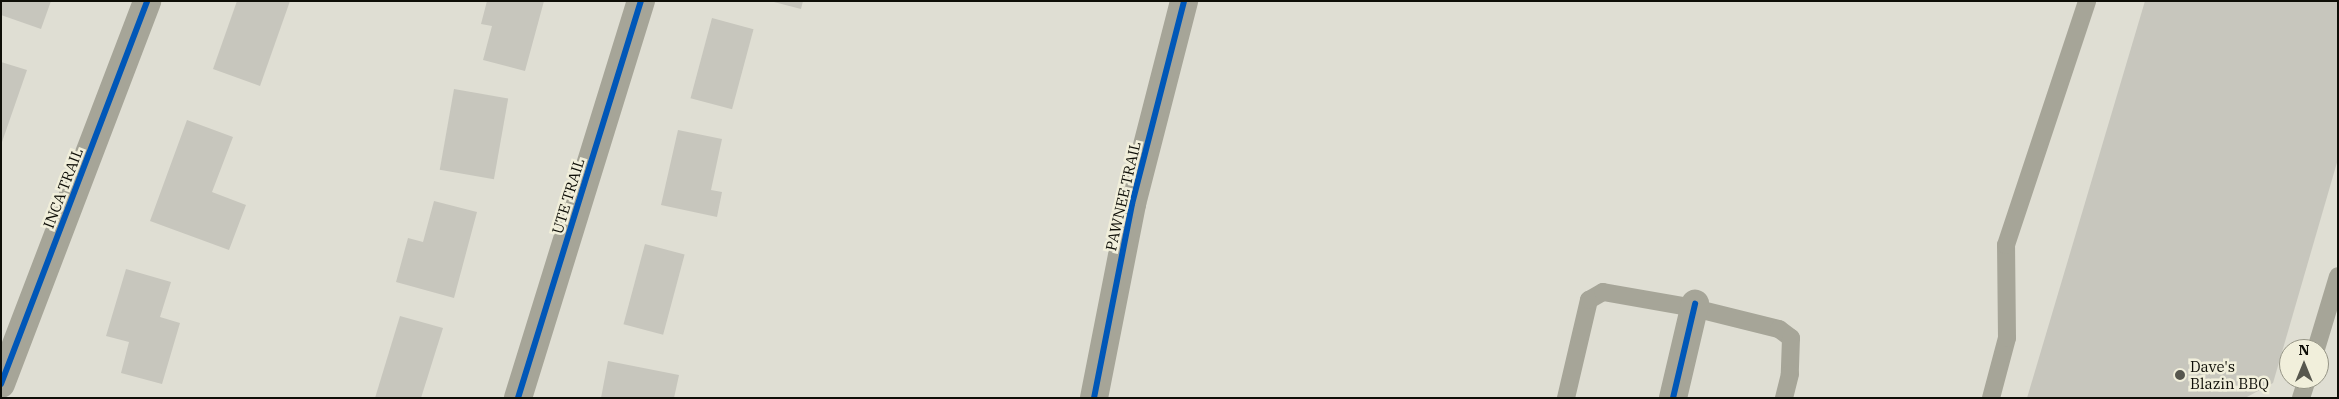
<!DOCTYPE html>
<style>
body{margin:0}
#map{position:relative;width:2339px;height:399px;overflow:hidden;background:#dfded3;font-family:"IBM Plex Serif",serif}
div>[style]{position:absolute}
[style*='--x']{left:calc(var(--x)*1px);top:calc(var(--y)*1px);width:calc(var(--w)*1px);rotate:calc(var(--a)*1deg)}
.building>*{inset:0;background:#c7c6bd;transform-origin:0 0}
.lane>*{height:18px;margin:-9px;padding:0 9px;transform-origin:9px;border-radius:9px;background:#a6a598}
.street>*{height:28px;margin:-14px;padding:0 14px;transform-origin:14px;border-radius:14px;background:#a6a598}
.cycleway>*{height:6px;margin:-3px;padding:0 3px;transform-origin:3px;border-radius:3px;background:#0057b8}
.dots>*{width:14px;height:14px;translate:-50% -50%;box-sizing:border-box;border:2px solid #f1efdb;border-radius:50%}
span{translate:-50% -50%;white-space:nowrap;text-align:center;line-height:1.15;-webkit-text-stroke:5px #f1efdb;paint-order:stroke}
.street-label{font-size:15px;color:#0e0e07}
.poi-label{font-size:15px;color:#0e0e07}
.left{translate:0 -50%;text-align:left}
.frame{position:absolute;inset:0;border:2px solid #0e0e07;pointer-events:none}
.north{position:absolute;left:2279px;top:339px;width:50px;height:50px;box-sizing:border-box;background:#f1efdb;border:1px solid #969586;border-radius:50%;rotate:0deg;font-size:14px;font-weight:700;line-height:20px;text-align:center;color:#0e0e07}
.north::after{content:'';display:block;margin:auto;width:18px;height:22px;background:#57574e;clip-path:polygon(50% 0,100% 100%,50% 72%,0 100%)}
</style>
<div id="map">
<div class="building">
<i style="clip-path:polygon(1px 1px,51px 1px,41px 29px,1px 15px)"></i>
<i style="clip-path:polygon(237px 1px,290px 1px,260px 86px,213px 69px)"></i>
<i style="clip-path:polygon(487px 1px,544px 1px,525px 71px,483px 60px,492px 26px,481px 24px)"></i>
<i style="clip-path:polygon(770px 1px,803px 1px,801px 9px)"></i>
<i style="clip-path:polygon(2145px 1px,2338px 1px,2338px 159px,2273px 383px,2245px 398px,2027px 398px)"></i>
<i style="left:712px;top:18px;width:43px;height:83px;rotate:15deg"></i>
<i style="clip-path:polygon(1px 62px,27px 70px,2px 142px,1px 142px)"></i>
<i style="left:454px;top:89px;width:55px;height:82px;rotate:10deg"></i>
<i style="clip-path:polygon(187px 120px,233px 137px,212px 192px,246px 205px,229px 250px,150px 221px)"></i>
<i style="clip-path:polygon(678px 130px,722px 139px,711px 190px,722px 192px,717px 217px,661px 205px)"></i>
<i style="clip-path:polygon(434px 201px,477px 212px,454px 298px,396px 282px,408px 238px,423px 242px)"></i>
<i style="left:645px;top:244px;width:41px;height:83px;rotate:15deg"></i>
<i style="clip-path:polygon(126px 269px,171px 282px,160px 317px,180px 323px,162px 384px,121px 373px,129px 342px,106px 336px)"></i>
<i style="clip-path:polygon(400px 316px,443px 328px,421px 398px,375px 398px)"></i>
<i style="clip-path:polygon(608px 361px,679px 375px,674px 398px,601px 398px)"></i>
</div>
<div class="lane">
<i style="--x:2316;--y:349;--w:76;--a:-73.2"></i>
<i style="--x:1566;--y:398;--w:101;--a:-76.8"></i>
<i style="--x:1589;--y:300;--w:16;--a:-30"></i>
<i style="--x:1603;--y:292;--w:92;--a:10"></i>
<i style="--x:1694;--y:308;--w:88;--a:13.9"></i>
<i style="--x:1779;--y:329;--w:15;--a:37"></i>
<i style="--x:1791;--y:338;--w:36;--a:92"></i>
<i style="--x:1790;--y:374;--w:25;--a:104"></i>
<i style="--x:1991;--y:398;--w:62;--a:-75.1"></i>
<i style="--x:2007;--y:338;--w:93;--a:-90.6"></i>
<i style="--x:2006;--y:245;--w:257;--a:-71.6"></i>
<i style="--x:2301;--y:398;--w:20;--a:-72"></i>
</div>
<div class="street">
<i style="--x:1;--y:384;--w:410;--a:-69.1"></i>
<i style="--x:518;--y:398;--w:416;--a:-72.8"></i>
<i style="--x:1094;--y:398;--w:198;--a:-78.9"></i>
<i style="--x:1132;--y:204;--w:210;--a:-75.6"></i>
<i style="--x:1673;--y:398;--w:97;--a:-76.8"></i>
</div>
<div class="cycleway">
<i style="--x:1;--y:384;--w:410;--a:-69.1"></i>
<i style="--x:518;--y:398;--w:416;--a:-72.8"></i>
<i style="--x:1094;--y:398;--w:198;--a:-78.9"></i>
<i style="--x:1132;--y:204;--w:210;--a:-75.6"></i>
<i style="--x:1673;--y:398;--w:97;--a:-76.8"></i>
</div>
<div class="dots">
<i style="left:2180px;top:375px;background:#57574e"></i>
</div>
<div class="street-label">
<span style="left:63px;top:188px;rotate:-69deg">INCA TRAIL</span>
<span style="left:568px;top:196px;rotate:-73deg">UTE TRAIL</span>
<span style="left:1123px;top:196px;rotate:-77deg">PAWNEE TRAIL</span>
</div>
<div class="poi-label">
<span class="left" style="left:2190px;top:375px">Dave's<br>Blazin BBQ</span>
</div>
<div class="frame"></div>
<div class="north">N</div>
</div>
